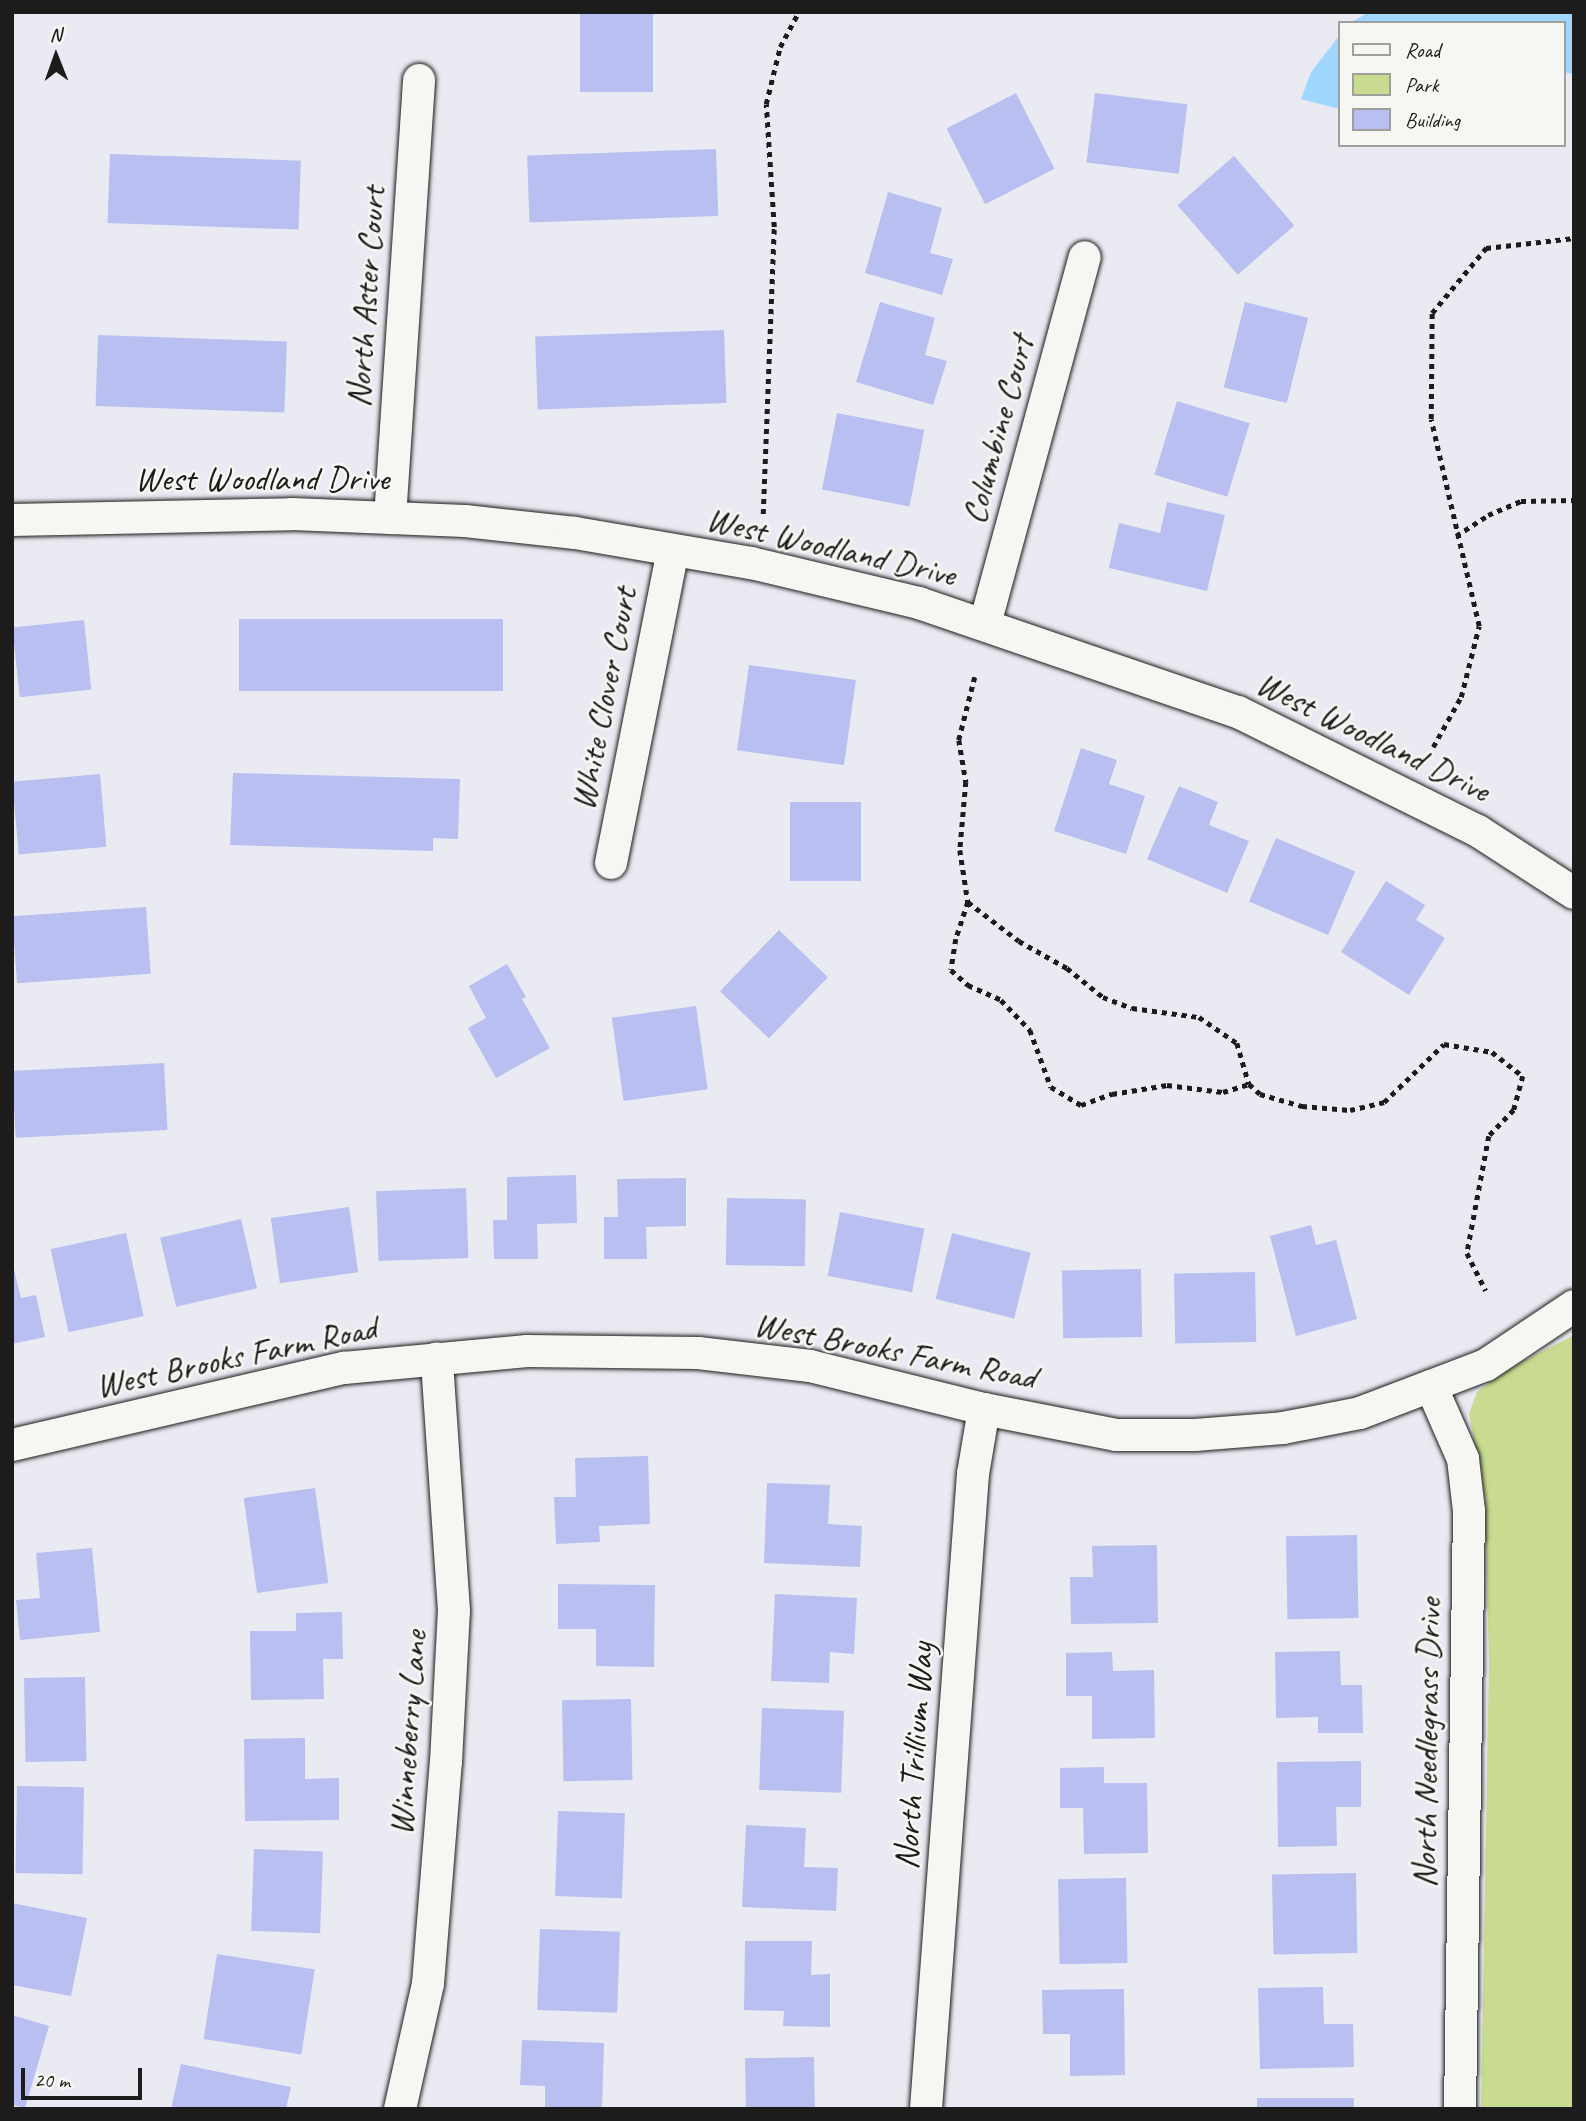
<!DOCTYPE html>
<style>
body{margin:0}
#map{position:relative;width:1586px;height:2121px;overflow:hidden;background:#eaebf2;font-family:Caveat,sans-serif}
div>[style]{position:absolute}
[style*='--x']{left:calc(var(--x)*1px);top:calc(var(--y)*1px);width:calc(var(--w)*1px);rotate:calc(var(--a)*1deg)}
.green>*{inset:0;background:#c8db90}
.water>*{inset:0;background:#9fd7ff}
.building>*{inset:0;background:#b9bff0;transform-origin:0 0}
.path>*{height:4.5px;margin-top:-2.25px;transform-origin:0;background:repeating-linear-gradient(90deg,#1c1c1c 0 5px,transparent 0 10px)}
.roads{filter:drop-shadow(0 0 2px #1c1c1c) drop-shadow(0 0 2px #1c1c1c)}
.minor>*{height:32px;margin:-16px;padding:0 16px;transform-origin:16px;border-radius:16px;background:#f6f6f2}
span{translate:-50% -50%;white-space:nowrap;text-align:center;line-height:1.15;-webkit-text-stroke:5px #f6f6f2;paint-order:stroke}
.street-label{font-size:35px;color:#1c1c1c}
.frame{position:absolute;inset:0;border:14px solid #1c1c1c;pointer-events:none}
.legend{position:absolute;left:1338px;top:21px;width:228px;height:126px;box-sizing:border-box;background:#f6f6f2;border:2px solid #9f9f9c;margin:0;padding:9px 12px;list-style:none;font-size:21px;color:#1c1c1c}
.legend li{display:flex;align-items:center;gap:14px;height:35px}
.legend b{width:35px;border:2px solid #9f9f9c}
.north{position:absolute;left:21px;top:21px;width:70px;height:70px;-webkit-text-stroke:5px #f6f6f2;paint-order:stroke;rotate:359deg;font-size:19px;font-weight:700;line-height:28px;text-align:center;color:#1c1c1c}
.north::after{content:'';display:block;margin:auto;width:24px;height:32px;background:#1c1c1c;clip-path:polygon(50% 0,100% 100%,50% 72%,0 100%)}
.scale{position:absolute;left:21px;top:2068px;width:121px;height:32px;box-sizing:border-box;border:4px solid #1c1c1c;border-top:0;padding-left:9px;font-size:21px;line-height:24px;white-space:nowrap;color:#1c1c1c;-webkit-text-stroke:5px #f6f6f2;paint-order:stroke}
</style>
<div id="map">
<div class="green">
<i style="clip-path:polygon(1574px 1335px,1574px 2109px,1481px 2109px,1489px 1663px,1485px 1497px,1469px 1414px,1477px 1392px,1504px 1371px)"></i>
</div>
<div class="water">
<i style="clip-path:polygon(1369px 12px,1574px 12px,1574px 74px,1563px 72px,1563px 23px,1350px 23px)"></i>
<i style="clip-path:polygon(1339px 36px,1339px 109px,1301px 99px,1311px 72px)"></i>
</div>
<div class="building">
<i style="left:580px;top:12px;width:73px;height:80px"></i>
<i style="left:1016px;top:93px;width:85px;height:78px;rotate:63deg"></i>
<i style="left:1095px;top:93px;width:93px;height:70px;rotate:7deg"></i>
<i style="left:716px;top:149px;width:67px;height:189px;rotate:88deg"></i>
<i style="left:110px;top:154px;width:191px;height:69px;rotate:2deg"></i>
<i style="left:1234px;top:156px;width:92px;height:75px;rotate:49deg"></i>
<i style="clip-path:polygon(888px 192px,942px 208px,930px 253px,953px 259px,942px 295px,865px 273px)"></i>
<i style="clip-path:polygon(880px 302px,935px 318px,925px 355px,947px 361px,933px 405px,856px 382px)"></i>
<i style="left:1245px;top:302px;width:65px;height:88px;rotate:14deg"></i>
<i style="left:724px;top:330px;width:73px;height:189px;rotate:88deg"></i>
<i style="left:98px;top:335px;width:189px;height:71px;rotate:2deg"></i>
<i style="left:1177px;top:401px;width:76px;height:77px;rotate:17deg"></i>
<i style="left:837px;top:413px;width:89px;height:78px;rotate:11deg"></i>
<i style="clip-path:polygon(1167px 502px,1225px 515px,1207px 591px,1109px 568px,1119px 523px,1160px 533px)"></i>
<i style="left:239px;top:619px;width:264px;height:72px"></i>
<i style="left:84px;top:620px;width:70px;height:72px;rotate:84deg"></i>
<i style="left:749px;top:665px;width:108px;height:86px;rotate:8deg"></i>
<i style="clip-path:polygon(1081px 748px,1117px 760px,1109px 784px,1145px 796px,1126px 854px,1054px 831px)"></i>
<i style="clip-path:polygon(233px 773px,460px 779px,458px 839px,433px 838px,433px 851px,230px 845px)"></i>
<i style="left:100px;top:774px;width:73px;height:88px;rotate:85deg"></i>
<i style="clip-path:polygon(1179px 786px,1218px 802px,1209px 825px,1249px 841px,1227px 893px,1147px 859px)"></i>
<i style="left:790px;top:802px;width:71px;height:79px"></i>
<i style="left:1276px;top:838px;width:86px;height:69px;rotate:23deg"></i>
<i style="clip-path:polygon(1386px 881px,1425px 905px,1416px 920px,1445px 938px,1409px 995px,1341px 952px)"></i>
<i style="left:146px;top:907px;width:67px;height:134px;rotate:86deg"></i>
<i style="left:779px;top:930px;width:68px;height:85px;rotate:44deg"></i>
<i style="clip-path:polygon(507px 964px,526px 997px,522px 999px,550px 1048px,496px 1078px,468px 1028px,486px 1018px,469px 986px)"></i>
<i style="left:696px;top:1006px;width:84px;height:85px;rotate:82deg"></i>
<i style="left:164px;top:1063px;width:67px;height:152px;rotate:87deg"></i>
<i style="clip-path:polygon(576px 1175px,577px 1223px,537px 1224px,538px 1259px,494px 1259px,493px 1220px,507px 1220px,507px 1177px)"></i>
<i style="clip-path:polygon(686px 1178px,686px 1226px,646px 1227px,647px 1259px,604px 1259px,604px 1217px,618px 1217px,617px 1179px)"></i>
<i style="left:466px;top:1188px;width:70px;height:90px;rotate:88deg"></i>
<i style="left:727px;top:1198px;width:79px;height:67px;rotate:1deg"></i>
<i style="left:349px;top:1207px;width:66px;height:79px;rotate:82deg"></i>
<i style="left:840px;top:1212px;width:86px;height:65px;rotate:11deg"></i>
<i style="left:241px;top:1219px;width:71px;height:83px;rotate:77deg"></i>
<i style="clip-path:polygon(1311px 1225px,1316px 1245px,1336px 1240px,1357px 1319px,1296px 1336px,1270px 1236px)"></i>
<i style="left:126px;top:1233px;width:85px;height:77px;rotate:78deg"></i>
<i style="left:952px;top:1233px;width:81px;height:68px;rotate:14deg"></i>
<i style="clip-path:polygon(12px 1261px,21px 1298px,36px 1295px,45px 1337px,12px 1344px)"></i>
<i style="left:1141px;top:1269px;width:68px;height:79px;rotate:89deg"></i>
<i style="left:1255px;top:1272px;width:70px;height:81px;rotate:89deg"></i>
<i style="clip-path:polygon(648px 1456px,650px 1524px,599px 1526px,600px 1542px,556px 1544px,554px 1497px,576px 1497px,575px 1458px)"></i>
<i style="clip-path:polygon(767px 1483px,830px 1485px,828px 1524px,862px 1526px,860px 1567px,764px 1563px)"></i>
<i style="left:315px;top:1488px;width:96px;height:72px;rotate:82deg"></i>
<i style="left:1357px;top:1535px;width:83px;height:71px;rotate:89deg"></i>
<i style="clip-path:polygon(1157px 1545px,1158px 1623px,1071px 1624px,1070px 1577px,1093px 1577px,1092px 1546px)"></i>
<i style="clip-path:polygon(92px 1548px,100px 1632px,20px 1640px,16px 1600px,40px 1598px,36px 1553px)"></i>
<i style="clip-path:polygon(558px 1584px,655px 1585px,654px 1667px,596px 1666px,596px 1629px,558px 1629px)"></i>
<i style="clip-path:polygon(775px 1594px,857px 1598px,854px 1654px,830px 1652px,829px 1683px,771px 1681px)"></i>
<i style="clip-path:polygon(342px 1612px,343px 1659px,323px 1659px,324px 1699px,251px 1700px,250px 1631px,296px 1631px,296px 1613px)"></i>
<i style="clip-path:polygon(1340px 1651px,1341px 1685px,1362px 1685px,1363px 1733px,1318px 1733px,1318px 1717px,1276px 1718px,1275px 1652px)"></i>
<i style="clip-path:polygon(1112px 1652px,1113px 1671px,1154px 1670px,1155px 1738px,1092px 1739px,1092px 1696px,1066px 1696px,1066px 1653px)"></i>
<i style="left:85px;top:1677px;width:84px;height:61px;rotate:89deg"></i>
<i style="left:631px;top:1699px;width:81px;height:69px;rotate:89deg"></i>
<i style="left:762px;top:1708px;width:82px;height:82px;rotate:2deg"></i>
<i style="clip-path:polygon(305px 1738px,305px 1779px,339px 1778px,339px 1820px,245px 1821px,244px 1739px)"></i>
<i style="clip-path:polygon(1361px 1761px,1361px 1807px,1336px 1807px,1337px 1846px,1278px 1847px,1277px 1762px)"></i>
<i style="clip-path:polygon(1104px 1767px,1104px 1783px,1147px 1783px,1148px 1853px,1084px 1854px,1083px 1808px,1060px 1808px,1060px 1768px)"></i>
<i style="left:17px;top:1786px;width:67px;height:87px;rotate:1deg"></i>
<i style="left:558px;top:1811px;width:67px;height:85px;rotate:2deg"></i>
<i style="clip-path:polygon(746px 1825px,806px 1828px,804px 1867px,838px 1868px,836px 1911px,742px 1907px)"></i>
<i style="left:254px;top:1849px;width:69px;height:82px;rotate:2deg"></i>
<i style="left:1356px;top:1873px;width:80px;height:84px;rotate:89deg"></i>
<i style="left:1126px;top:1878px;width:85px;height:68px;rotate:89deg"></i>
<i style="clip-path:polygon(12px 1903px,87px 1918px,71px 1996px,12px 1985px)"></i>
<i style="left:540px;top:1929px;width:80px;height:81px;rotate:2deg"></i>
<i style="clip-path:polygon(745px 1941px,812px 1941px,811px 1975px,830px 1974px,830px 2027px,783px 2026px,784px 2011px,744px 2010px)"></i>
<i style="left:217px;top:1954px;width:99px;height:86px;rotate:9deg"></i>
<i style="clip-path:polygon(1323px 1987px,1324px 2024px,1353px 2024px,1354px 2067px,1260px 2069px,1258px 1988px)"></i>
<i style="clip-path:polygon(1124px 1989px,1125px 2075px,1070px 2076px,1070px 2034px,1043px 2034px,1042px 1990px)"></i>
<i style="clip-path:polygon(12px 2015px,49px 2026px,25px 2108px,12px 2105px)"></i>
<i style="clip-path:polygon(522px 2040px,604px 2043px,602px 2109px,545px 2109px,545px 2086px,520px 2085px)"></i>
<i style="left:814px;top:2057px;width:52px;height:69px;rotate:89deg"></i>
<i style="clip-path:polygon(181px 2064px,291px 2087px,286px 2109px,171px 2109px)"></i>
<i style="left:1354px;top:2098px;width:11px;height:97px;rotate:90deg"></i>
</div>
<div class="path">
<i style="--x:763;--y:514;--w:287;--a:-87.8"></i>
<i style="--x:774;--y:227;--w:123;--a:-93.7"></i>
<i style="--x:766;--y:104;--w:59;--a:-76.2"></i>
<i style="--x:780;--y:47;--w:40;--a:-62"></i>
<i style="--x:1456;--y:536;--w:38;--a:-33"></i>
<i style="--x:1488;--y:515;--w:36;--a:-23"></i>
<i style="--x:1521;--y:501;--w:53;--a:-1.1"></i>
<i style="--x:975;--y:677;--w:65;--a:104.3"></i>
<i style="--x:959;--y:740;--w:43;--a:80.5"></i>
<i style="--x:966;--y:782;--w:68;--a:95"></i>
<i style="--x:960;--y:850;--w:53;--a:81.3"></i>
<i style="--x:968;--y:902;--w:64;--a:37.4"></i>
<i style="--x:1019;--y:941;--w:55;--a:29.4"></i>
<i style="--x:1067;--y:968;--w:46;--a:38.9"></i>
<i style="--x:1103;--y:997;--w:31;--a:21"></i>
<i style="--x:1132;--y:1008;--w:68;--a:7.7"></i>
<i style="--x:1199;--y:1017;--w:46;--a:34.4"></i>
<i style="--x:1237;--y:1043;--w:43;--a:73.7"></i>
<i style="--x:1249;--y:1084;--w:15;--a:42"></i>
<i style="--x:1260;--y:1094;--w:44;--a:15.9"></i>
<i style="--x:1302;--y:1106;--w:48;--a:4.8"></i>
<i style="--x:1350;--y:1110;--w:35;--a:-13"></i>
<i style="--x:1384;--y:1102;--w:83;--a:-44"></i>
<i style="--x:1444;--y:1044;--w:49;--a:9.5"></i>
<i style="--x:1492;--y:1052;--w:39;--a:38"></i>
<i style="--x:1523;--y:1076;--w:35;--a:105"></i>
<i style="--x:1514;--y:1110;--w:36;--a:134"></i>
<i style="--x:1489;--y:1136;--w:119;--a:100.6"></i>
<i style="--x:1467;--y:1253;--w:42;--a:63.4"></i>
<i style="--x:1433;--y:747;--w:57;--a:-60.8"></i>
<i style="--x:1461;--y:697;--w:73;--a:-75.8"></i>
<i style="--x:1479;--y:626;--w:212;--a:-103.1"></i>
<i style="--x:1431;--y:419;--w:106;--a:-89.5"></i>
<i style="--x:1432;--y:313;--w:85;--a:-50.3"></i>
<i style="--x:1486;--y:248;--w:89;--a:-6.5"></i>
<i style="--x:968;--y:902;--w:39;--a:108"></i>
<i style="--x:956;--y:939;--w:31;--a:99"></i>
<i style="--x:951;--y:970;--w:23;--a:41"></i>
<i style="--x:968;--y:985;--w:36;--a:24"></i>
<i style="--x:1001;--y:1000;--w:42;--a:46"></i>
<i style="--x:1030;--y:1030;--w:61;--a:69.8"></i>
<i style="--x:1051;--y:1087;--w:35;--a:31"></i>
<i style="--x:1081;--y:1105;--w:33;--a:-20"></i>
<i style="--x:1112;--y:1094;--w:56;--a:-9.3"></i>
<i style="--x:1167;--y:1085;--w:56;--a:7.1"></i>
<i style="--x:1223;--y:1092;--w:27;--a:-17"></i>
</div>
<div class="roads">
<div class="minor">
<i style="--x:390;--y:518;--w:439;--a:-86.2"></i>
<i style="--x:12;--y:520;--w:280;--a:-1.2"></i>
<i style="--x:292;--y:514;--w:173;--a:2.3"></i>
<i style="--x:465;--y:521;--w:111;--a:6.2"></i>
<i style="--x:575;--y:533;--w:179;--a:9.7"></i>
<i style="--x:751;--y:563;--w:173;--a:13.4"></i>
<i style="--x:919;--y:603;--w:337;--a:18.9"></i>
<i style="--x:1238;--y:712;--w:268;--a:26.4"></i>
<i style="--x:1478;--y:831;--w:114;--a:32.9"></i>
<i style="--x:985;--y:624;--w:380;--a:-74.8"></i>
<i style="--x:611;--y:863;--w:318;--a:-78.8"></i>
<i style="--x:1431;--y:1386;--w:80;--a:66.3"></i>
<i style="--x:1463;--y:1459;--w:52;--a:83.4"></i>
<i style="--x:1469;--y:1511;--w:598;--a:90.86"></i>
<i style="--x:12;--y:1445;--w:341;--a:-13.1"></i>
<i style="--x:344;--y:1368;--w:184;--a:-5.3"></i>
<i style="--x:527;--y:1351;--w:171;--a:0.7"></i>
<i style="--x:698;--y:1353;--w:113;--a:6.6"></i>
<i style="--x:810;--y:1366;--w:179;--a:13.9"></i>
<i style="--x:984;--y:1409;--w:135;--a:11.1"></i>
<i style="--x:1116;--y:1435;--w:79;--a:0"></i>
<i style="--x:1195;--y:1435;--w:88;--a:-4.5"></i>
<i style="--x:1283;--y:1428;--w:78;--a:-11"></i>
<i style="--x:1360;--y:1413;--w:135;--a:-20.9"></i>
<i style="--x:1486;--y:1365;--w:106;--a:-33.8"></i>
<i style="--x:400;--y:2109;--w:128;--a:-77.4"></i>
<i style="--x:428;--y:1984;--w:223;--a:-85.4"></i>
<i style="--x:446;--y:1762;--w:151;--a:-87"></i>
<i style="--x:454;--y:1611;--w:253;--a:-93.9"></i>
<i style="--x:926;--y:2109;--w:637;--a:-85.77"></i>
<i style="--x:973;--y:1474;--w:66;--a:-80.4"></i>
</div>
</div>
<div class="street-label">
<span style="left:366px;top:297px;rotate:-86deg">North Aster Court</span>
<span style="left:998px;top:430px;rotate:-75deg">Columbine Court</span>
<span style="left:262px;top:479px">West Woodland Drive</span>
<span style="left:831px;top:547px;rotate:13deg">West Woodland Drive</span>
<span style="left:604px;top:699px;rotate:-79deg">White Clover Court</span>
<span style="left:1373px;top:737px;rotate:26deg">West Woodland Drive</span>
<span style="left:895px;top:1351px;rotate:11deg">West Brooks Farm Road</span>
<span style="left:236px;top:1357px;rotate:-12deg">West Brooks Farm Road</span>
<span style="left:408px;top:1733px;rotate:-86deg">Winneberry Lane</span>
<span style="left:1427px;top:1743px;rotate:-89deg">North Needlegrass Drive</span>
<span style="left:914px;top:1756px;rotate:-86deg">North Trillium Way</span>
</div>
<div class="frame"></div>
<ul class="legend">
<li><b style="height:9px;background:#f6f6f2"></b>Road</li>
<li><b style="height:19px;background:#c8db90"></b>Park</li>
<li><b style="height:19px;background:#b9bff0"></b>Building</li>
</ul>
<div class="north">N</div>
<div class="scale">20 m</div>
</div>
